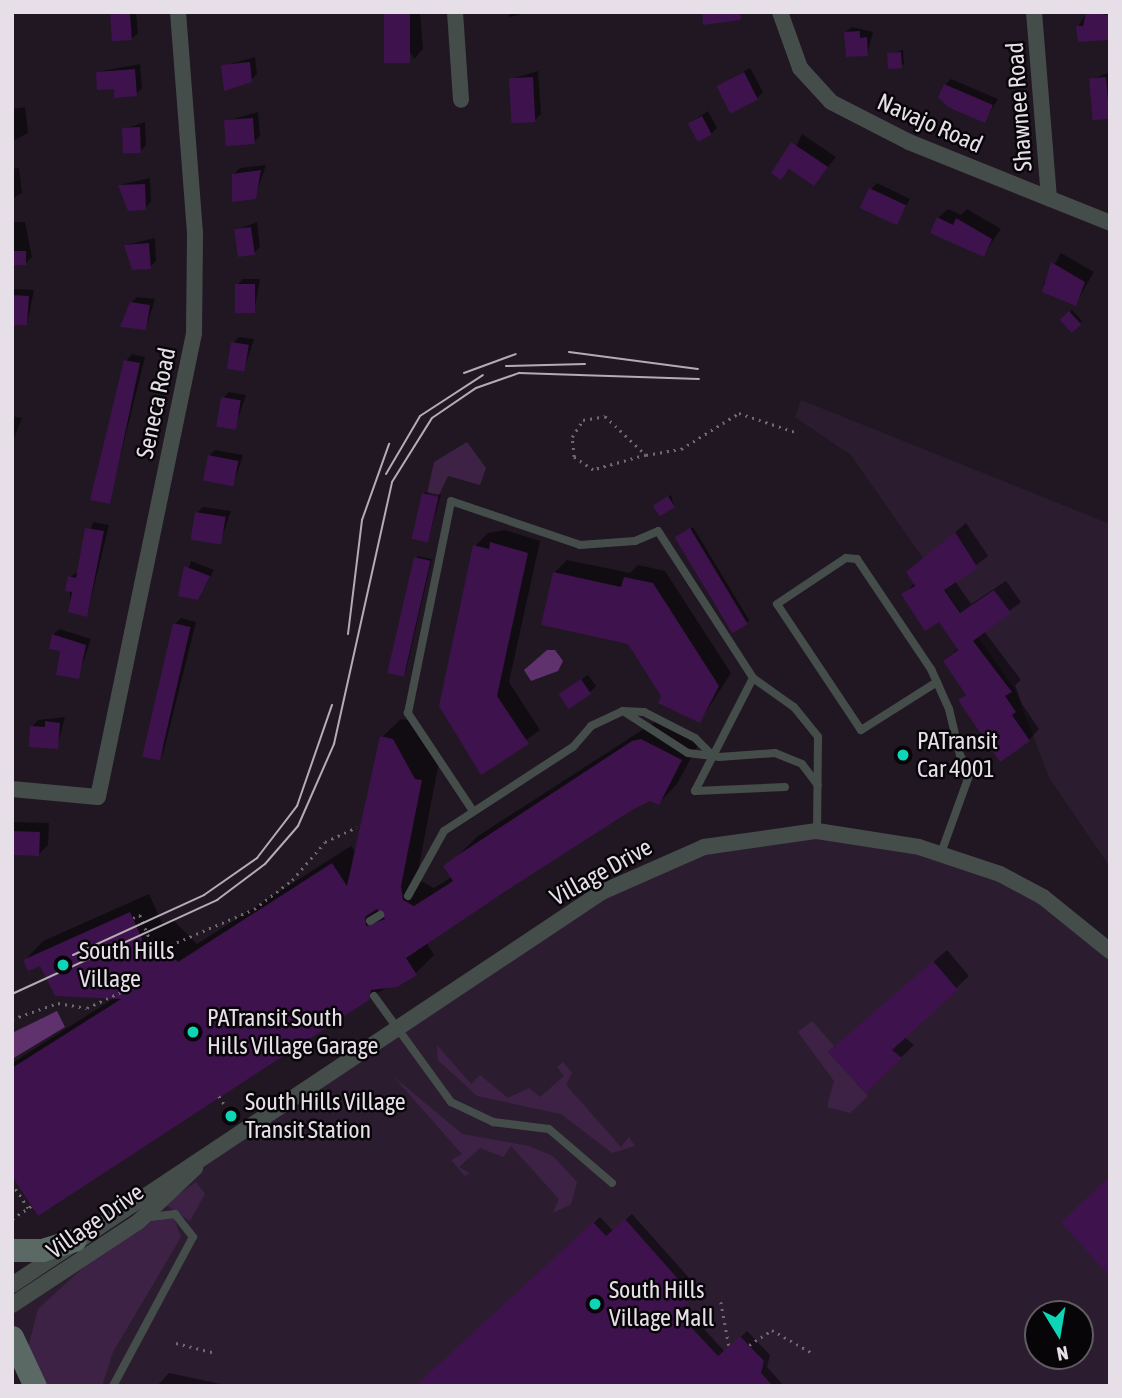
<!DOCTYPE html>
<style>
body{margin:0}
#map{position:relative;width:1122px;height:1398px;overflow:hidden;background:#201723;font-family:"Asap Condensed",sans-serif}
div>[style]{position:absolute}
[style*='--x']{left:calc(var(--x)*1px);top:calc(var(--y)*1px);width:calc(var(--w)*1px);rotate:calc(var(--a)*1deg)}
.built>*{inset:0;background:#2b1d2f}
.green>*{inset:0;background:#3e2246}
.water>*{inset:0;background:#5f326d}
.shadow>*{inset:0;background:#0007;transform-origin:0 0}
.building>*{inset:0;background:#3e124c;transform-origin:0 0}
.path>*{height:2.5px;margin-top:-1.25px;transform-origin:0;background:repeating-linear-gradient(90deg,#706873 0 2px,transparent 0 7px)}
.lane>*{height:8px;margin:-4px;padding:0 4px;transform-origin:4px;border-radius:4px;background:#444d4a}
.street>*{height:16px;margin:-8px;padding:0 8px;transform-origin:8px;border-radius:8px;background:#444d4a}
.secondary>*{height:23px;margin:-11.5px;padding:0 11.5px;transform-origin:11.5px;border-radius:11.5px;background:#5b6965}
.tram>*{height:2px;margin:-1px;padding:0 1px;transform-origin:1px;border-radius:1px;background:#b3acb5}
.dots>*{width:19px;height:19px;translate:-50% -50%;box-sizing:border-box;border:4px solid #080509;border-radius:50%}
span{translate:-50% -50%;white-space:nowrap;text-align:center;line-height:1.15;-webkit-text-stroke:5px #080509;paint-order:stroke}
.street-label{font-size:24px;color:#e6dfe8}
.poi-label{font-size:24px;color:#e6dfe8}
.left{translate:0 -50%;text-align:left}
.frame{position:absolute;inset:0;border:14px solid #e6dfe8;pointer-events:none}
.north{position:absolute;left:1024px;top:1300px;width:70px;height:70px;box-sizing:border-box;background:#080509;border:2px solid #615c62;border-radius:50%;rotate:169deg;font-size:19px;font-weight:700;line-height:28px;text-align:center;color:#e6dfe8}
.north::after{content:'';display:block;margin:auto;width:24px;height:32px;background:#0ed5b5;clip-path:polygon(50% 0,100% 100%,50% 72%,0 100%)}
</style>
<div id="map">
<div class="built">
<i style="clip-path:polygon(801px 400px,1110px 524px,1110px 867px,1050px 779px,1015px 690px,851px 455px,795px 417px)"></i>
<i style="clip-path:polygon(evenodd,866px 836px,1000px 874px,1110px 951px,1110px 1386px,35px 1386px,12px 1337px,12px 1305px,138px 1222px,197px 1166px,602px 892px,753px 837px,866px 836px,1038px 1314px,1080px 1314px,1080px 1356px,1038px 1356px,1038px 1314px)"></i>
</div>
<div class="green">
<i style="clip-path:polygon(467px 442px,486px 468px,480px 485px,448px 476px,438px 497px,427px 494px,434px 462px)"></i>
<i style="clip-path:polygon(812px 1021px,834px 1046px,828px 1052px,868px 1096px,850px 1113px,827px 1107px,834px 1081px,798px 1032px)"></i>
<i style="clip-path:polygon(437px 1045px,471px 1084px,480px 1075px,508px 1098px,529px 1088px,540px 1097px,564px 1076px,557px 1067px,563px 1062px,572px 1073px,566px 1085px,621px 1147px,629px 1137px,635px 1146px,612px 1153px,561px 1114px,477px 1096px,438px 1060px)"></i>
<i style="clip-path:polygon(393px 1076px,462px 1134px,529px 1146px,553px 1156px,577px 1182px,571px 1204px,553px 1213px,559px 1199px,511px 1146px,503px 1157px,480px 1148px,459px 1167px,470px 1173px,465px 1176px,451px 1160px,462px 1154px)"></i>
<i style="clip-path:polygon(196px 1182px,205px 1194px,190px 1221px,164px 1204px)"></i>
<i style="clip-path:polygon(153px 1218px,174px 1218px,181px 1237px,113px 1352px,102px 1386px,46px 1386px,28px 1348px,38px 1309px,95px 1257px)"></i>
</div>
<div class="water">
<i style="clip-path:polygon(547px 650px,555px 650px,563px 661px,558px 671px,531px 681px,524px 670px)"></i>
<i style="clip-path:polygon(57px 1011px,65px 1027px,12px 1059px,12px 1033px)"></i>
</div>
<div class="shadow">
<i style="clip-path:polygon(115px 12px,136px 12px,138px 33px,131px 39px)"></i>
<i style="clip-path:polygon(387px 12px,420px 12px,423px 49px,414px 59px)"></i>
<i style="clip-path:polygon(508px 12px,532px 12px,509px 17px)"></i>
<i style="clip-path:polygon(1087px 12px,1110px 12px,1110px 38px,1078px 27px)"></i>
<i style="clip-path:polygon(852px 27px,873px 32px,867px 55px,846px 32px)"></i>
<i style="clip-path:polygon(903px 50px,904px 64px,901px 66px,889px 54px)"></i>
<i style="clip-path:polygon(255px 57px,257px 74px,251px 80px,223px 66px)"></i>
<i style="clip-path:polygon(140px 64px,142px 88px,136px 94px,97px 72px)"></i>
<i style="clip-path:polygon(750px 68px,763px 92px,757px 98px,718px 87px)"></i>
<i style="clip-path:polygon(538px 71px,541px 114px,535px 120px,511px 79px)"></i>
<i style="clip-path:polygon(1110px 72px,1110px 117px,1091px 80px)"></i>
<i style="clip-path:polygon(951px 79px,998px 99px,985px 121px,945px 85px)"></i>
<i style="clip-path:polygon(25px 107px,28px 133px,12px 141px,12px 109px)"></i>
<i style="clip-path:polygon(708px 111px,717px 128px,711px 134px,690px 123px)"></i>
<i style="clip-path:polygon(258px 112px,260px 136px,254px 142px,226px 121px)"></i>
<i style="clip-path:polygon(145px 122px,146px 145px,140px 151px,124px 129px)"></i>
<i style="clip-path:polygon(802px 134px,836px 157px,814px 184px,791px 168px,781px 178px)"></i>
<i style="clip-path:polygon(266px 165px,255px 197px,233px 175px,240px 168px)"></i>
<i style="clip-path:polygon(19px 168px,22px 193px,12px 199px,12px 169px)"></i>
<i style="clip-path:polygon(150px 178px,151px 202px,145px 208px,120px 185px)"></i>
<i style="clip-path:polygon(877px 183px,910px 199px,897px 222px,871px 189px)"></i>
<i style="clip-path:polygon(948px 209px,961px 215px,967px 209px,1001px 229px,983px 255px,938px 218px)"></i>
<i style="clip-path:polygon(12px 222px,25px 222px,32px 257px,26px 263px,12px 264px)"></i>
<i style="clip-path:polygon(257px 222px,260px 247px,254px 253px,236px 230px)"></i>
<i style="clip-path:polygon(155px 238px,156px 261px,150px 267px,126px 245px)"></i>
<i style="left:1061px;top:253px;width:38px;height:36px;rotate:30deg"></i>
<i style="clip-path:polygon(243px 279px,260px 279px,254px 312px,237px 285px)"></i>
<i style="clip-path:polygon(12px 289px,34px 290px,27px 324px,12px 323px)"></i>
<i style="clip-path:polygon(137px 297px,155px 299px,146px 329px,131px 303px)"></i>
<i style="left:1072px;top:310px;width:15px;height:14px;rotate:48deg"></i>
<i style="clip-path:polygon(239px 337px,254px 339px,244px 370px,233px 343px)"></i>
<i style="clip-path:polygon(132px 354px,145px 357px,109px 502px,126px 361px)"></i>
<i style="clip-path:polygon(229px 392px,246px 395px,235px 428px,223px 398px)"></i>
<i style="clip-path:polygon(12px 416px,22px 418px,13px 440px,12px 440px)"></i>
<i style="clip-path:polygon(215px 450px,243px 455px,233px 486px,209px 456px)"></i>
<i style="clip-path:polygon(426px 492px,441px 495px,428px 540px,424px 494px)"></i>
<i style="clip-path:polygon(671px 495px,674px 506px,657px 503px)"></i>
<i style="clip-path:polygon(203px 507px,231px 511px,220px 543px,197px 513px)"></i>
<i style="clip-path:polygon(93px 522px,109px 525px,87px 615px,70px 610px,70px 577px,79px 571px)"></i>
<i style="clip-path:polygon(966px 523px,988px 556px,955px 581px,971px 604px,1006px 581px,1021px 602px,984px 631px,1021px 680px,1015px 685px,1022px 704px,1039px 729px,1029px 740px,960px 700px,967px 693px,945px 661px,958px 648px,939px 619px,903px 595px,915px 583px,908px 572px)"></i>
<i style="clip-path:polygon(693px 527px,749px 620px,747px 623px,680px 536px)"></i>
<i style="clip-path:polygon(505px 530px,540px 541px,509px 682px,540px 730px,481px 773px,475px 546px,488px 533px)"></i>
<i style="clip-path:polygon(418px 556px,432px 559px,405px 675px,416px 558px)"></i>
<i style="clip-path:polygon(567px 560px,630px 573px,638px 565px,665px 571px,731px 673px,700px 721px,663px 696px,629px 642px,554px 573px)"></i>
<i style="clip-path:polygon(191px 561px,214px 570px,198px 598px,180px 595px)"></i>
<i style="clip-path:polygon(181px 618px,196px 622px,162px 758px,175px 624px)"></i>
<i style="clip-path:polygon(59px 629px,91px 639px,78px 678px,53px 635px)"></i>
<i style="clip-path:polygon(588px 675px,596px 686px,590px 692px,561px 694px)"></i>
<i style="clip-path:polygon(65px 717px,57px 747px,32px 727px,38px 720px)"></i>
<i style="clip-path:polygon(401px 719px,412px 721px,439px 762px,419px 866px,421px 881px,434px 888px,452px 877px,446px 867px,478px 836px,653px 723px,660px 721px,700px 741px,677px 784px,659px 803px,650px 799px,608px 822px,426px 942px,434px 955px,415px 974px,12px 1173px,12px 1063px,116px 997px,25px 960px,43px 941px,149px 894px,162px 923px,174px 921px,197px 944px,351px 846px,356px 853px,382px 737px)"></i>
<i style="clip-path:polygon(12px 822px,49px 823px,48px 845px,38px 855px,12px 853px)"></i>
<i style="clip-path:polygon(947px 950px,969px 976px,904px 1037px,914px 1045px,866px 1091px,830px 1052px)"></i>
<i style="clip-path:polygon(632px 1214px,699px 1289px,682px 1305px,725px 1352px,747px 1331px,770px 1355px,767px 1367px,784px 1386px,417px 1386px,600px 1217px,613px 1231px)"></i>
<i style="clip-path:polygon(169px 1373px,230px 1386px,157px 1386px)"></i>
</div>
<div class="building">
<i style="left:384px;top:12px;width:26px;height:51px"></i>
<i style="clip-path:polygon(702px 12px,740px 12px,741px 20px,703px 25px)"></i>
<i style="clip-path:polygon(1086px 12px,1110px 15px,1110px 40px,1078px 42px,1076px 26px,1083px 26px)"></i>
<i style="left:130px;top:13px;width:27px;height:20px;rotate:86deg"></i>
<i style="clip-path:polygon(860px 31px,860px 38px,867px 37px,868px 56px,846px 57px,844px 32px)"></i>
<i style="left:901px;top:52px;width:16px;height:14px;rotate:86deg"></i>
<i style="clip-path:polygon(250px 62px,252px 82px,224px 91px,221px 65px)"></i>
<i style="clip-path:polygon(135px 69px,137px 96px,114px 98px,114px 89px,97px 90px,96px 72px)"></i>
<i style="left:744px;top:72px;width:31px;height:31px;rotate:63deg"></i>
<i style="left:533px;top:77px;width:45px;height:24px;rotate:87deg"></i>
<i style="left:1106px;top:77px;width:42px;height:17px;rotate:85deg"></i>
<i style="clip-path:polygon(944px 84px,993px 105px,985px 123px,948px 107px,938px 97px)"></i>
<i style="left:702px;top:116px;width:21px;height:16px;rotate:62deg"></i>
<i style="left:253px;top:118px;width:26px;height:29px;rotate:86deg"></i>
<i style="left:140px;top:127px;width:26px;height:18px;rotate:88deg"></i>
<i style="clip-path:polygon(791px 142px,828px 167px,814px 186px,789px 169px,781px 180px,771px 173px)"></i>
<i style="clip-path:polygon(261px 170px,256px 199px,232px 202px,232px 174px)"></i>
<i style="clip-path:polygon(145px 184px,146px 210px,128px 211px,118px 185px)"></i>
<i style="left:869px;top:188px;width:41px;height:22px;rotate:25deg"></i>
<i style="clip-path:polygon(937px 217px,953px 225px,956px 218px,992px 239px,984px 257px,930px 233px)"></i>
<i style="left:251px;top:227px;width:28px;height:17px;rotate:82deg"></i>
<i style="clip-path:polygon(149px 243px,151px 269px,132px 270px,124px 245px)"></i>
<i style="left:12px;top:251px;width:14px;height:14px"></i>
<i style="clip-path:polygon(1051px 262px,1085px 282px,1076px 306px,1042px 292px)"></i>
<i style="left:235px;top:284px;width:20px;height:29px"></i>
<i style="clip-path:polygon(12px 295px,29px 296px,27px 325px,12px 325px)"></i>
<i style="clip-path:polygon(130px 302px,150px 305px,146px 330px,120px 327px)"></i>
<i style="left:1069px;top:311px;width:18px;height:13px;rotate:47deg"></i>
<i style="left:231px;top:342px;width:18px;height:27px;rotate:9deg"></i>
<i style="clip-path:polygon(124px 360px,140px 363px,110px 504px,90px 500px)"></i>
<i style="left:221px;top:397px;width:20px;height:30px;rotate:9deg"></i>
<i style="left:208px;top:455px;width:31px;height:26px;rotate:11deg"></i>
<i style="left:422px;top:493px;width:17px;height:47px;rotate:13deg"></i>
<i style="left:668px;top:496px;width:13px;height:18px;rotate:58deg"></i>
<i style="left:195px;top:512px;width:31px;height:28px;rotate:9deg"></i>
<i style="clip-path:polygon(85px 528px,104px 531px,87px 617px,68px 612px,72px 592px,65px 591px,68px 576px,76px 578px)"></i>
<i style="left:690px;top:528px;width:112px;height:18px;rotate:59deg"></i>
<i style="clip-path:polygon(955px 532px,978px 568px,944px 590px,960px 613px,994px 590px,1011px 613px,973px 641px,1012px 692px,1005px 696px,1016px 712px,1012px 715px,1030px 741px,1000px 762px,958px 700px,966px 695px,943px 661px,958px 650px,939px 622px,925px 631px,901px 594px,915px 586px,906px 572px)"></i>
<i style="clip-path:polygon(490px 542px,528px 553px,497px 696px,529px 744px,481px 775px,439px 706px,473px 545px,489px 549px)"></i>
<i style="left:414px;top:557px;width:17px;height:119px;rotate:13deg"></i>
<i style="clip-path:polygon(184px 566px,210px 576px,198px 600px,178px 596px)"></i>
<i style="clip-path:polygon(553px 572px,621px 587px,624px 577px,653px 583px,719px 686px,700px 723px,658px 703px,661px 696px,628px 644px,541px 625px)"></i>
<i style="left:173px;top:623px;width:18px;height:137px;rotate:13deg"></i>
<i style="clip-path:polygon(52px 634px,86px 645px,79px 679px,56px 675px,60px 651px,49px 649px)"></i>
<i style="left:581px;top:679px;width:18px;height:27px;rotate:56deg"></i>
<i style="clip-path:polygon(45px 721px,60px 723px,58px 749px,29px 747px,30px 726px,45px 727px)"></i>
<i style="clip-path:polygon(evenodd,380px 736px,393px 739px,415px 779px,422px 780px,401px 886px,403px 900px,414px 906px,453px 881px,443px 866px,458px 855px,632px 741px,641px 739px,682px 760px,659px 805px,650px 801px,632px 810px,512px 887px,406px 958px,417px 975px,397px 987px,371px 990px,369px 1000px,38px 1216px,12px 1176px,12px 1068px,121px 999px,55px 996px,40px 966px,28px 971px,23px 960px,130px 912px,143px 941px,155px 939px,178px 962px,332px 863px,347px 886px,380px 736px,377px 909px,385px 919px,366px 926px,365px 917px,377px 909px)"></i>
<i style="left:12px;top:831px;width:28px;height:24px;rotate:2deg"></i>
<i style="clip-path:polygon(933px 961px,958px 990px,892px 1050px,902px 1058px,866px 1093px,828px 1052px)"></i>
<i style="clip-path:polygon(1110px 1176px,1110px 1277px,1061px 1222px)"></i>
<i style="clip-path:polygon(625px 1219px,694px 1297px,677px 1312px,718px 1356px,740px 1336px,764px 1361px,761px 1373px,773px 1386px,415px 1386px,593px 1222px,606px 1236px)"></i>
</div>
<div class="path">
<i style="--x:646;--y:455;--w:55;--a:164.2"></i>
<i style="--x:593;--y:470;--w:23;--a:-146"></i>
<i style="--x:574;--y:457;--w:20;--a:-96"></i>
<i style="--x:572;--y:437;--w:20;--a:-57"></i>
<i style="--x:583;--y:420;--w:22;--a:-10"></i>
<i style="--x:605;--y:416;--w:57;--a:43.6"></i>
<i style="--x:646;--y:455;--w:36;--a:-10"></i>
<i style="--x:681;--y:449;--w:68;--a:-31.8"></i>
<i style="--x:739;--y:413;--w:59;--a:18.7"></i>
<i style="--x:133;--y:918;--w:8;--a:-23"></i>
<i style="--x:140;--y:915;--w:27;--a:68"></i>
<i style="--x:164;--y:948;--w:98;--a:-23.4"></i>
<i style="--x:254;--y:909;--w:48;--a:-37.3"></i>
<i style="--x:292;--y:880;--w:50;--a:-49"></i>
<i style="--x:325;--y:842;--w:35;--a:-25"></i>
<i style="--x:12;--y:1019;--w:49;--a:-19.2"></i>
<i style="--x:58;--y:1003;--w:29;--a:10"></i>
<i style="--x:87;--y:1008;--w:42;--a:-25.3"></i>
<i style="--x:219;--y:1096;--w:20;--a:57"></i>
<i style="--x:12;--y:1183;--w:30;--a:57"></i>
<i style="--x:12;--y:1219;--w:23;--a:-34"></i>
<i style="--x:721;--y:1302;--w:45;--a:79.7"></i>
<i style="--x:176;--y:1343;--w:38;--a:14"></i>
<i style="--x:749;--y:1345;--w:27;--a:-33"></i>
<i style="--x:772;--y:1330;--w:46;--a:29.9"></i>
</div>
<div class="lane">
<i style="--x:753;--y:678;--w:127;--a:117.2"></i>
<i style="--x:695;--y:791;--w:90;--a:-2.5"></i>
<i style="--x:937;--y:682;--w:90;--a:147.7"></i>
<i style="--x:861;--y:730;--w:151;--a:-123.7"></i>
<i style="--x:777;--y:604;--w:83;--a:-33.7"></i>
<i style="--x:846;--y:558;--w:11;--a:5"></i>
<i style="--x:857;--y:559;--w:133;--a:56.1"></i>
<i style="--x:931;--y:669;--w:44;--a:65.8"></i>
<i style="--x:949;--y:709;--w:47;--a:76.6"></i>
<i style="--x:960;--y:755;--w:21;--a:61"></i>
<i style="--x:970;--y:773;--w:85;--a:109.9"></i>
<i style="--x:712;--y:755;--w:24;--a:-135"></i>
<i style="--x:695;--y:738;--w:57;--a:-153"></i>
<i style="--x:644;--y:712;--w:21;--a:-177"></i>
<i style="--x:623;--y:711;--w:77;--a:32.9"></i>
<i style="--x:688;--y:753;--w:31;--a:7"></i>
<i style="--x:719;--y:757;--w:56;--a:-4.1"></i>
<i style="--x:775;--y:753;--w:29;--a:22"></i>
<i style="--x:802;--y:764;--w:26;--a:53"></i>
<i style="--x:473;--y:811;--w:118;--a:-123.6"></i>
<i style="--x:408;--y:713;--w:216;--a:-78.5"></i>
<i style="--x:451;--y:501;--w:136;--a:18.8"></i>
<i style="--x:580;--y:545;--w:55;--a:-4.2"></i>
<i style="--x:635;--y:541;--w:25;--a:-23"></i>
<i style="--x:658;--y:531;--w:175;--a:57.1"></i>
<i style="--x:753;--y:678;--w:50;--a:35.3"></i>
<i style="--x:794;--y:707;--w:38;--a:51"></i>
<i style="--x:818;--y:737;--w:94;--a:90.6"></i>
<i style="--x:408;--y:896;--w:74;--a:-61"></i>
<i style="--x:444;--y:831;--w:154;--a:-33.1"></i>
<i style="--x:573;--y:747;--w:28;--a:-49"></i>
<i style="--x:591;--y:726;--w:35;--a:-25"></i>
<i style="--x:370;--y:921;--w:12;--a:-31"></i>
<i style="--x:374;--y:996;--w:131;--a:54"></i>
<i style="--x:451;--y:1102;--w:47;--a:25.5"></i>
<i style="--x:493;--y:1122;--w:56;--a:7.1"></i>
<i style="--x:549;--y:1129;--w:83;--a:40.6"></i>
<i style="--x:113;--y:1386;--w:169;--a:-61.8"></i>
<i style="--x:193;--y:1237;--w:29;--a:-128"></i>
<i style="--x:175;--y:1214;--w:25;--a:173"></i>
</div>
<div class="street">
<i style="--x:455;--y:12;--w:88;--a:86.1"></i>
<i style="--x:780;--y:12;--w:59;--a:70.3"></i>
<i style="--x:800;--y:68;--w:46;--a:47.6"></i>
<i style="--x:831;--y:102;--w:88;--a:27.1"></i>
<i style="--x:909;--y:142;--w:217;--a:21.9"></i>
<i style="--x:1034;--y:12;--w:187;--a:85.4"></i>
<i style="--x:12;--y:789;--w:86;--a:5.3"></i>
<i style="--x:98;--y:797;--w:474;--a:-78.3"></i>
<i style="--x:194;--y:333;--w:100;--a:-89.4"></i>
<i style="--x:195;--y:233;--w:222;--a:-94.4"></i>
<i style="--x:12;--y:1285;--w:709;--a:-33.67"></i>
<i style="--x:602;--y:892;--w:111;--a:-23.8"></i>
<i style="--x:704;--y:847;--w:114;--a:-8.1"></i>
<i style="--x:817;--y:831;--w:103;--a:8.9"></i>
<i style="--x:919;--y:847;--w:85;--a:18.4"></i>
<i style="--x:1000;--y:874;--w:49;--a:28.1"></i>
<i style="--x:1043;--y:897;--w:86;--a:38.9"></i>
<i style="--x:12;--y:1305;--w:151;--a:-33.4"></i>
<i style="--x:138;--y:1222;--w:79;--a:-43.5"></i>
</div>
<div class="secondary">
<i style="--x:12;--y:1250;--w:30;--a:0"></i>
<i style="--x:42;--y:1250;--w:34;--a:-17"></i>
<i style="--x:12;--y:1337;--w:54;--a:64.9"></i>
</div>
<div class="tram">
<i style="--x:569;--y:352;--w:130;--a:7.5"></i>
<i style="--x:506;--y:366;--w:79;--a:-1.5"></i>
<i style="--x:464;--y:373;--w:55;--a:-20.1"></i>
<i style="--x:386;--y:474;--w:67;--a:-59.6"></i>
<i style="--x:420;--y:416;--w:75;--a:-33.1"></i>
<i style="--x:348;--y:634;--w:115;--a:-83"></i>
<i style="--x:362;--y:520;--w:81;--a:-70.4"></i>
<i style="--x:73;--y:955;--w:144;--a:-24.6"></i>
<i style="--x:204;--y:895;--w:65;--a:-34.9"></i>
<i style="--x:257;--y:858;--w:66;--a:-52.4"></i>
<i style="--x:297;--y:806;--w:107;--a:-70.9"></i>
<i style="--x:12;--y:994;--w:226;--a:-24.6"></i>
<i style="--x:217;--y:900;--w:60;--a:-36.9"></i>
<i style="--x:265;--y:864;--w:50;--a:-49"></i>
<i style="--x:298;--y:826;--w:90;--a:-66.3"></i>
<i style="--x:334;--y:744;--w:268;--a:-77.5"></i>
<i style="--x:392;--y:482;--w:75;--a:-58"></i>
<i style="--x:432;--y:418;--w:53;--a:-34.3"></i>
<i style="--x:476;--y:388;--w:46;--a:-19.2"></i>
<i style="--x:519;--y:373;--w:180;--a:1.9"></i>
</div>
<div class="dots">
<i style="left:903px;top:755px;background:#0ed5b5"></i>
<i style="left:63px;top:965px;background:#0ed5b5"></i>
<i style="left:193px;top:1032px;background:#0ed5b5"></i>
<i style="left:231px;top:1116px;background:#0ed5b5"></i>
<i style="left:595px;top:1304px;background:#0ed5b5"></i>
</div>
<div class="street-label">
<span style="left:1019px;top:107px;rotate:-94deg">Shawnee Road</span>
<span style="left:930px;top:123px;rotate:24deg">Navajo Road</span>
<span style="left:156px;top:403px;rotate:-78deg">Seneca Road</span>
<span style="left:601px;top:872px;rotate:-29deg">Village Drive</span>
<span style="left:95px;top:1221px;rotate:-35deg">Village Drive</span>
</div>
<div class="poi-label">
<span class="left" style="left:917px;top:755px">PATransit<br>Car 4001</span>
<span class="left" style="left:79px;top:965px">South Hills<br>Village</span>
<span class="left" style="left:207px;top:1032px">PATransit South<br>Hills Village Garage</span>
<span class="left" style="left:245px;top:1116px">South Hills Village<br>Transit Station</span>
<span class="left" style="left:609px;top:1304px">South Hills<br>Village Mall</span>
</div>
<div class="frame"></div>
<div class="north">N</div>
</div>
